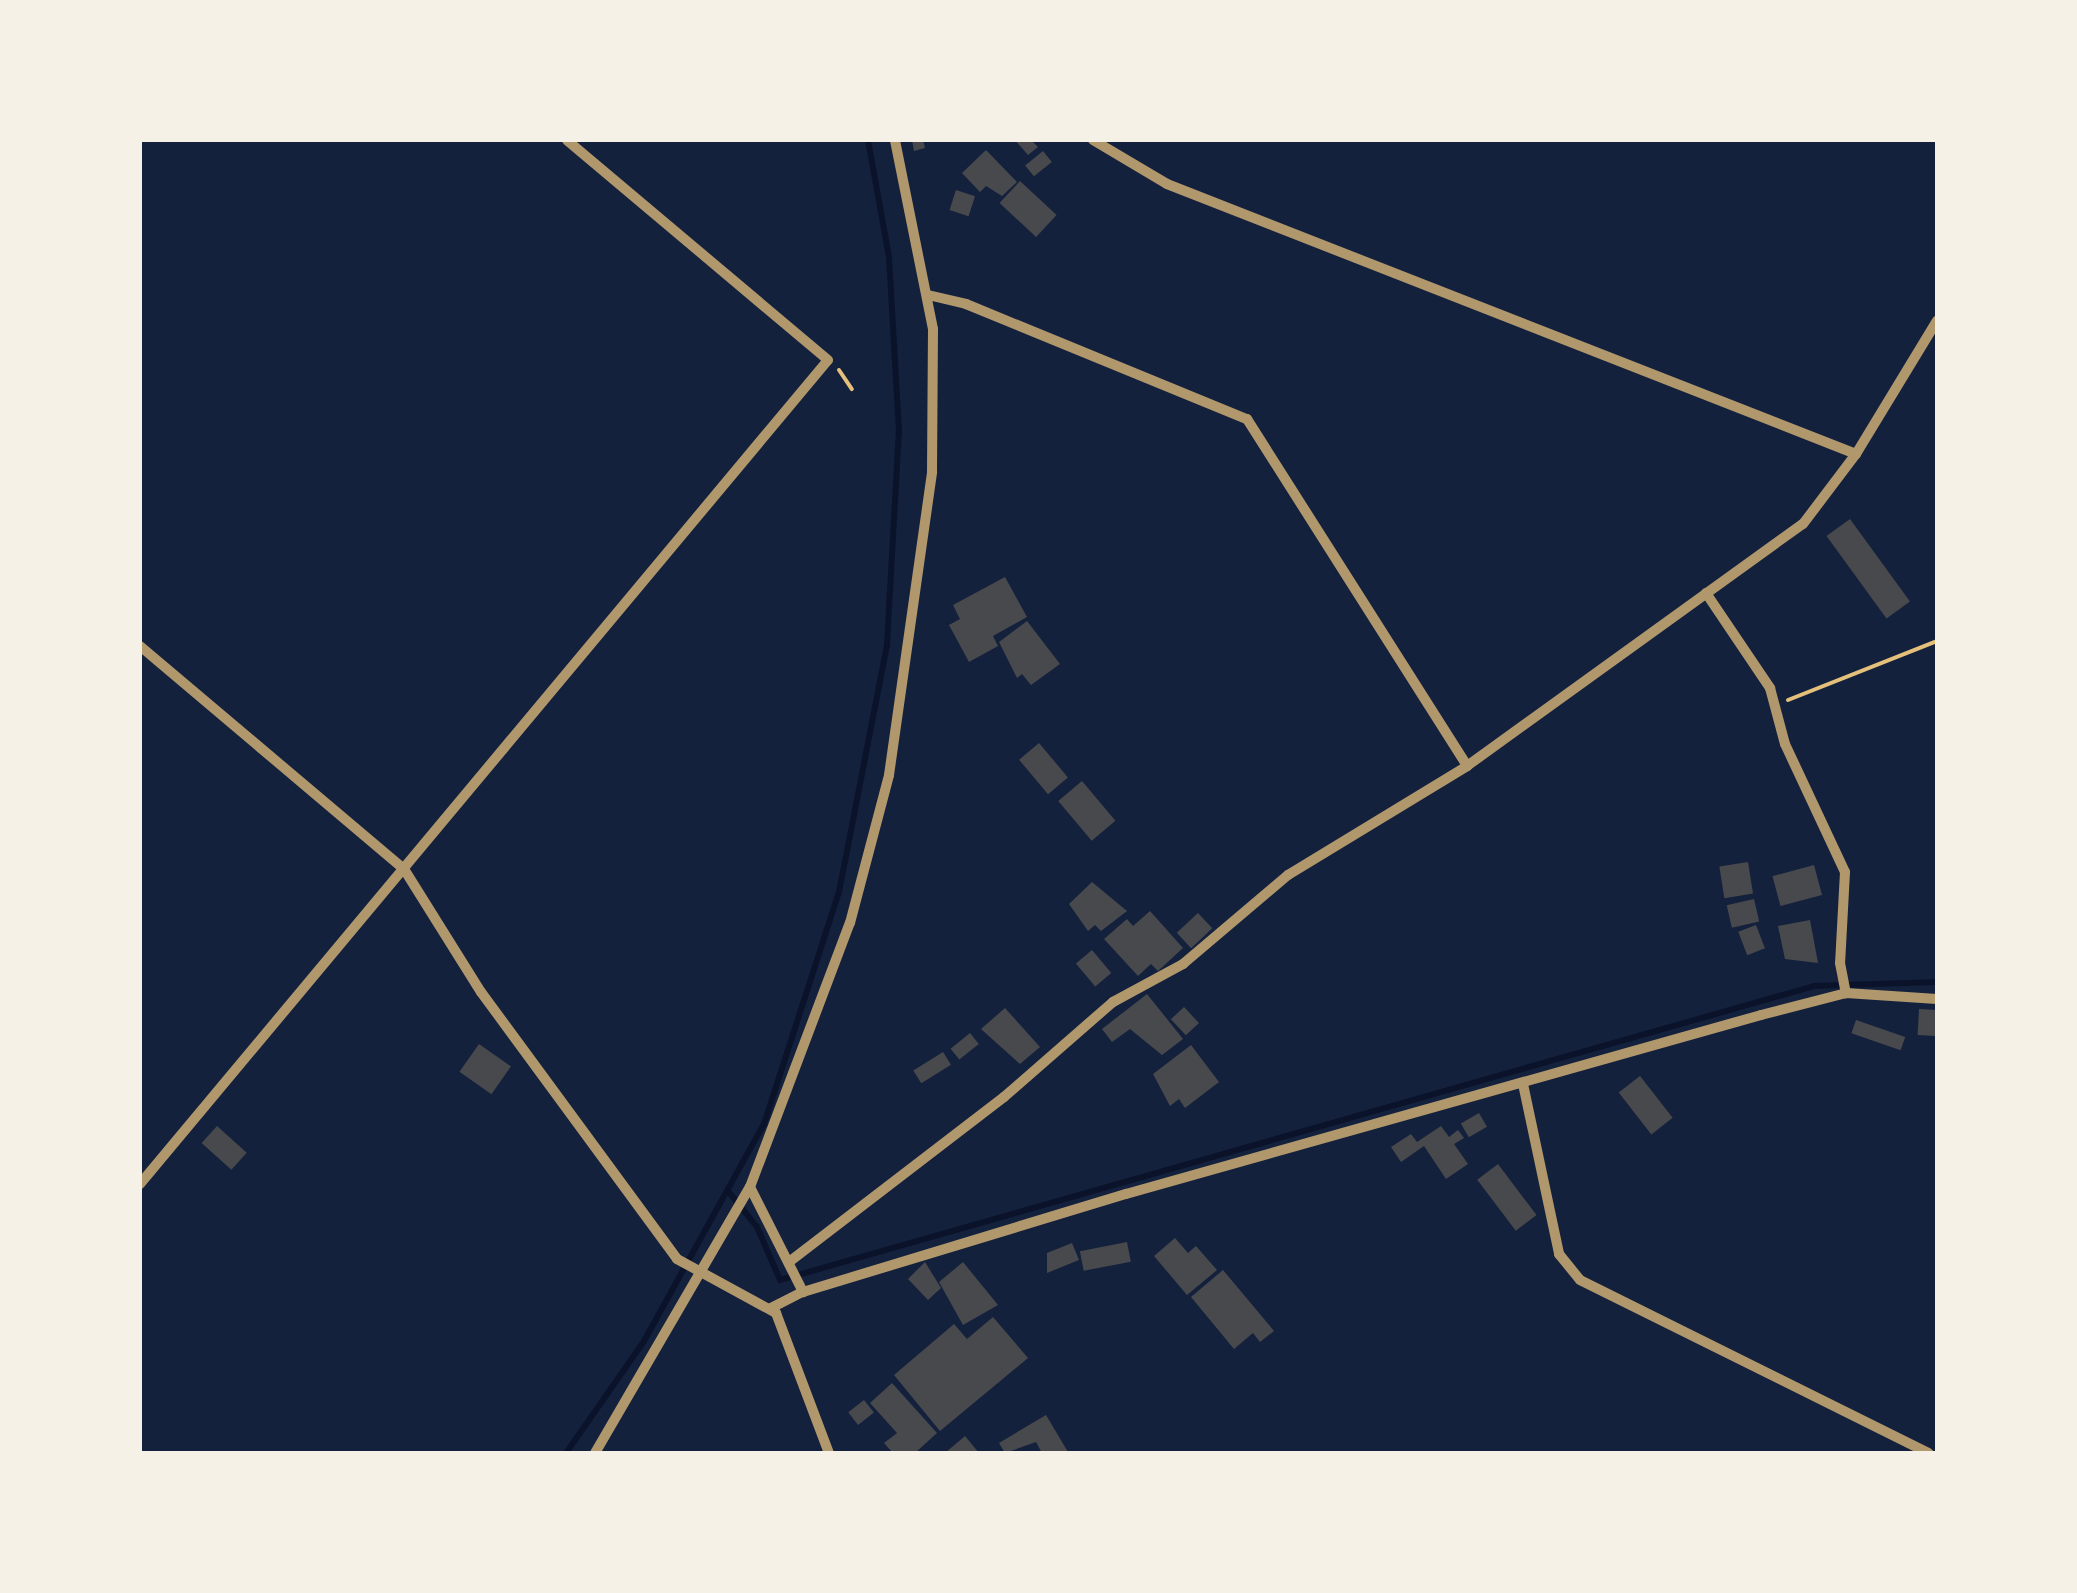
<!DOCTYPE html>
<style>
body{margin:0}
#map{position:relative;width:2077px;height:1593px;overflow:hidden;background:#14213d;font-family:"Source Sans 3",sans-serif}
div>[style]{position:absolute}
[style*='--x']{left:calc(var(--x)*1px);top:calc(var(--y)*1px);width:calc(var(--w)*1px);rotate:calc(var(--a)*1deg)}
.stream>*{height:6px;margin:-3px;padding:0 3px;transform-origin:3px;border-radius:3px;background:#0b132b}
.building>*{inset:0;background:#48494c;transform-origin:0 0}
.path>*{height:4px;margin:-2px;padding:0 2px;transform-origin:2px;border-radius:2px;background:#e5c07b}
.minor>*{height:10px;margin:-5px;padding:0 5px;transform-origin:5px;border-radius:5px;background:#b1986c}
span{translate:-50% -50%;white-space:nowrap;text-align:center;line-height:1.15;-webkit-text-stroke:8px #f6f1e7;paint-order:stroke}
.frame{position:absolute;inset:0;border:142px solid #f6f1e7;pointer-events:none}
</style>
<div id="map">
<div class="stream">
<i style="--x:728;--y:1191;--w:46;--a:51.1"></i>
<i style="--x:757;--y:1227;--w:58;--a:66.5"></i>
<i style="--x:780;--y:1280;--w:1075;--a:-15.87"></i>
<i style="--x:1814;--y:986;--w:123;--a:-1.9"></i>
<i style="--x:566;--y:1453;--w:136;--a:-55.1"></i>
<i style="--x:644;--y:1341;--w:248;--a:-61.1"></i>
<i style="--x:764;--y:1124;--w:244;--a:-72.1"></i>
<i style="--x:839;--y:892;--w:253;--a:-79"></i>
<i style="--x:887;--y:644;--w:213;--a:-86.8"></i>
<i style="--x:899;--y:431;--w:174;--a:-93.3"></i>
<i style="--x:889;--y:257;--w:119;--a:-100.2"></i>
</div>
<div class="building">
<i style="clip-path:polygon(912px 140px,923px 140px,925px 148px,914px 151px)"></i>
<i style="clip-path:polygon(1015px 140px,1031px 140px,1038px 147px,1028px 155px)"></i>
<i style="clip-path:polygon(986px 150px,1017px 182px,1002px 196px,986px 186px,980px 192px,962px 173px)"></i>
<i style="left:1043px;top:151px;width:14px;height:23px;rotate:51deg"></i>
<i style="left:1020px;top:181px;width:50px;height:30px;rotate:43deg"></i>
<i style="left:956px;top:190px;width:20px;height:21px;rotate:18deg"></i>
<i style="left:1850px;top:519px;width:102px;height:29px;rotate:54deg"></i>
<i style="clip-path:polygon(1005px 577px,1027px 617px,993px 636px,998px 646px,969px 662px,949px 625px,960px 619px,953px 605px)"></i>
<i style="clip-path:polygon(1027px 621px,1060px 664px,1031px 685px,1022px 674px,1017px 678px,999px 642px)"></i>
<i style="left:1039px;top:743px;width:45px;height:26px;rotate:50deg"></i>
<i style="left:1082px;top:781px;width:52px;height:31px;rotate:50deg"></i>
<i style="left:1748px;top:862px;width:32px;height:29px;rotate:81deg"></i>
<i style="left:1814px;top:865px;width:31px;height:43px;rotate:75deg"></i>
<i style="clip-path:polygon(1092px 882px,1127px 911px,1101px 931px,1095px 925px,1088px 931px,1069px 904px)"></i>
<i style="left:1754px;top:899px;width:23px;height:28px;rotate:77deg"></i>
<i style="clip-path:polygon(1150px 911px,1183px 948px,1158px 971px,1151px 964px,1138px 976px,1104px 939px,1127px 919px,1133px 926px)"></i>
<i style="left:1198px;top:913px;width:21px;height:29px;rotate:47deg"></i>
<i style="clip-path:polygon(1810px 920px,1818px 963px,1785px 959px,1778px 926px)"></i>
<i style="left:1756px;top:925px;width:25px;height:19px;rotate:69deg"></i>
<i style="left:1092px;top:950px;width:30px;height:21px;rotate:50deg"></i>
<i style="clip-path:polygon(1147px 994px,1183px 1039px,1162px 1055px,1130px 1029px,1112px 1042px,1102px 1029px)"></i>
<i style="left:1184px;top:1007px;width:22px;height:18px;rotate:47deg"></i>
<i style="clip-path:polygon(1005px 1008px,1040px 1047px,1020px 1064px,981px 1029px)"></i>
<i style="left:1919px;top:1009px;width:18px;height:26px;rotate:3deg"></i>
<i style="left:1856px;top:1020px;width:52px;height:14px;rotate:19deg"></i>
<i style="left:970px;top:1033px;width:14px;height:25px;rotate:51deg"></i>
<i style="left:479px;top:1044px;width:39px;height:34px;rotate:35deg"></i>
<i style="clip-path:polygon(1191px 1045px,1219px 1082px,1185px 1108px,1179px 1099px,1170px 1106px,1153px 1074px)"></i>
<i style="left:943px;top:1052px;width:15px;height:35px;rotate:58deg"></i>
<i style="left:1640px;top:1076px;width:53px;height:27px;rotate:52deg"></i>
<i style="left:1479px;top:1113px;width:16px;height:21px;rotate:60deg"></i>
<i style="left:217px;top:1126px;width:40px;height:23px;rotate:42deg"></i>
<i style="clip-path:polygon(1441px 1126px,1449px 1137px,1458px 1130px,1464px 1138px,1454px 1144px,1468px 1164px,1446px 1179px,1424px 1146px,1401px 1162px,1391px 1147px,1411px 1134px,1417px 1142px)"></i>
<i style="left:1498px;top:1164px;width:64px;height:26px;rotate:53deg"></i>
<i style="clip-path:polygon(1175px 1238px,1188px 1253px,1196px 1246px,1217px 1270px,1187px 1295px,1154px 1256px)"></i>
<i style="left:1127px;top:1242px;width:20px;height:48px;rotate:79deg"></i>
<i style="clip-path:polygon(1072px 1243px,1079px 1260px,1047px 1273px,1047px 1253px)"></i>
<i style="clip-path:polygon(925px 1262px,941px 1288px,928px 1300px,908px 1279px)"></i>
<i style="clip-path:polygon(963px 1262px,998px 1305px,963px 1325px,939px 1282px)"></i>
<i style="clip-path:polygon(1223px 1270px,1274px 1331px,1260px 1342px,1253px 1333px,1234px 1349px,1191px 1297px)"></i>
<i style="clip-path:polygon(993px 1317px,1028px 1358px,940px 1431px,894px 1375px,954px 1324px,967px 1339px)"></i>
<i style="clip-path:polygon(892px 1383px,937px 1433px,915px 1453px,893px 1453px,884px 1443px,897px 1433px,870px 1403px)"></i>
<i style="left:864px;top:1400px;width:16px;height:20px;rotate:52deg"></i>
<i style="clip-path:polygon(1046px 1415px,1068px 1452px,1042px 1453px,1036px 1442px,1005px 1453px,999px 1443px)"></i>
<i style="clip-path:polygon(965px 1436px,979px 1453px,945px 1453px)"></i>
</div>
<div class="path">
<i style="--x:839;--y:370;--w:23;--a:56"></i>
<i style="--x:1788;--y:700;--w:160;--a:-21.6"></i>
</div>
<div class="minor">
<i style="--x:1093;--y:140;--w:86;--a:30.7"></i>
<i style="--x:1167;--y:184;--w:740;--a:21.4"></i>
<i style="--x:928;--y:295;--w:39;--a:13"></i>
<i style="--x:966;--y:304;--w:304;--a:22.3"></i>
<i style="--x:1247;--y:419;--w:411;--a:57.6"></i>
<i style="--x:1706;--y:593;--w:115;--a:56"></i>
<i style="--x:1770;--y:688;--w:58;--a:75"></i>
<i style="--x:1785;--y:744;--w:141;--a:64.9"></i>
<i style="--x:1845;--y:872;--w:91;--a:93.1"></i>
<i style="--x:1840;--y:963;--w:31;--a:79"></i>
<i style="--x:140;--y:646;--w:346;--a:40.2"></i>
<i style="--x:404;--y:869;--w:145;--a:58"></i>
<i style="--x:481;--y:992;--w:331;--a:53.7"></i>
<i style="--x:677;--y:1259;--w:113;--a:28.6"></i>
<i style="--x:776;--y:1313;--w:150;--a:69.3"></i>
<i style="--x:1523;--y:1084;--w:174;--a:78"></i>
<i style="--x:1559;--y:1254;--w:33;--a:51"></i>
<i style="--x:1580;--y:1280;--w:389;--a:26.4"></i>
<i style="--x:140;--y:1184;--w:1073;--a:-50.14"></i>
<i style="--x:828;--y:360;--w:341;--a:-139.9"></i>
<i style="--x:750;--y:1187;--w:118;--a:63.2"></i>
<i style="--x:789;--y:1262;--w:271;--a:-37.5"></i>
<i style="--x:1004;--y:1097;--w:145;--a:-41.1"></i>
<i style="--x:1113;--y:1002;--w:80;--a:-28.5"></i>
<i style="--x:1183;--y:964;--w:138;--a:-40.3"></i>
<i style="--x:1288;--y:875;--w:210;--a:-31.3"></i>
<i style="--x:1467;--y:766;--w:414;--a:-35.8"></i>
<i style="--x:1803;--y:524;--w:88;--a:-52.9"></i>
<i style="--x:1856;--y:454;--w:156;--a:-58.7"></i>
<i style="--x:771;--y:1308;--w:36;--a:-27"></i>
<i style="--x:803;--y:1292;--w:338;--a:-16.9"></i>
<i style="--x:1126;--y:1194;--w:660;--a:-15.74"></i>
<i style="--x:1761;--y:1015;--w:88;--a:-14.5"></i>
<i style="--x:1846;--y:993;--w:91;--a:3.8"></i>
<i style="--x:595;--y:1453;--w:308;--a:-59.8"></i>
<i style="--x:750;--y:1187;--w:282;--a:-69.3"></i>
<i style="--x:850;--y:923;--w:153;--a:-75.2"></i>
<i style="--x:889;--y:775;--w:306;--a:-81.9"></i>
<i style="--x:932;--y:472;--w:143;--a:-89.6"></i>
<i style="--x:933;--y:329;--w:193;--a:-101.4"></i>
</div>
<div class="frame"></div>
</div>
